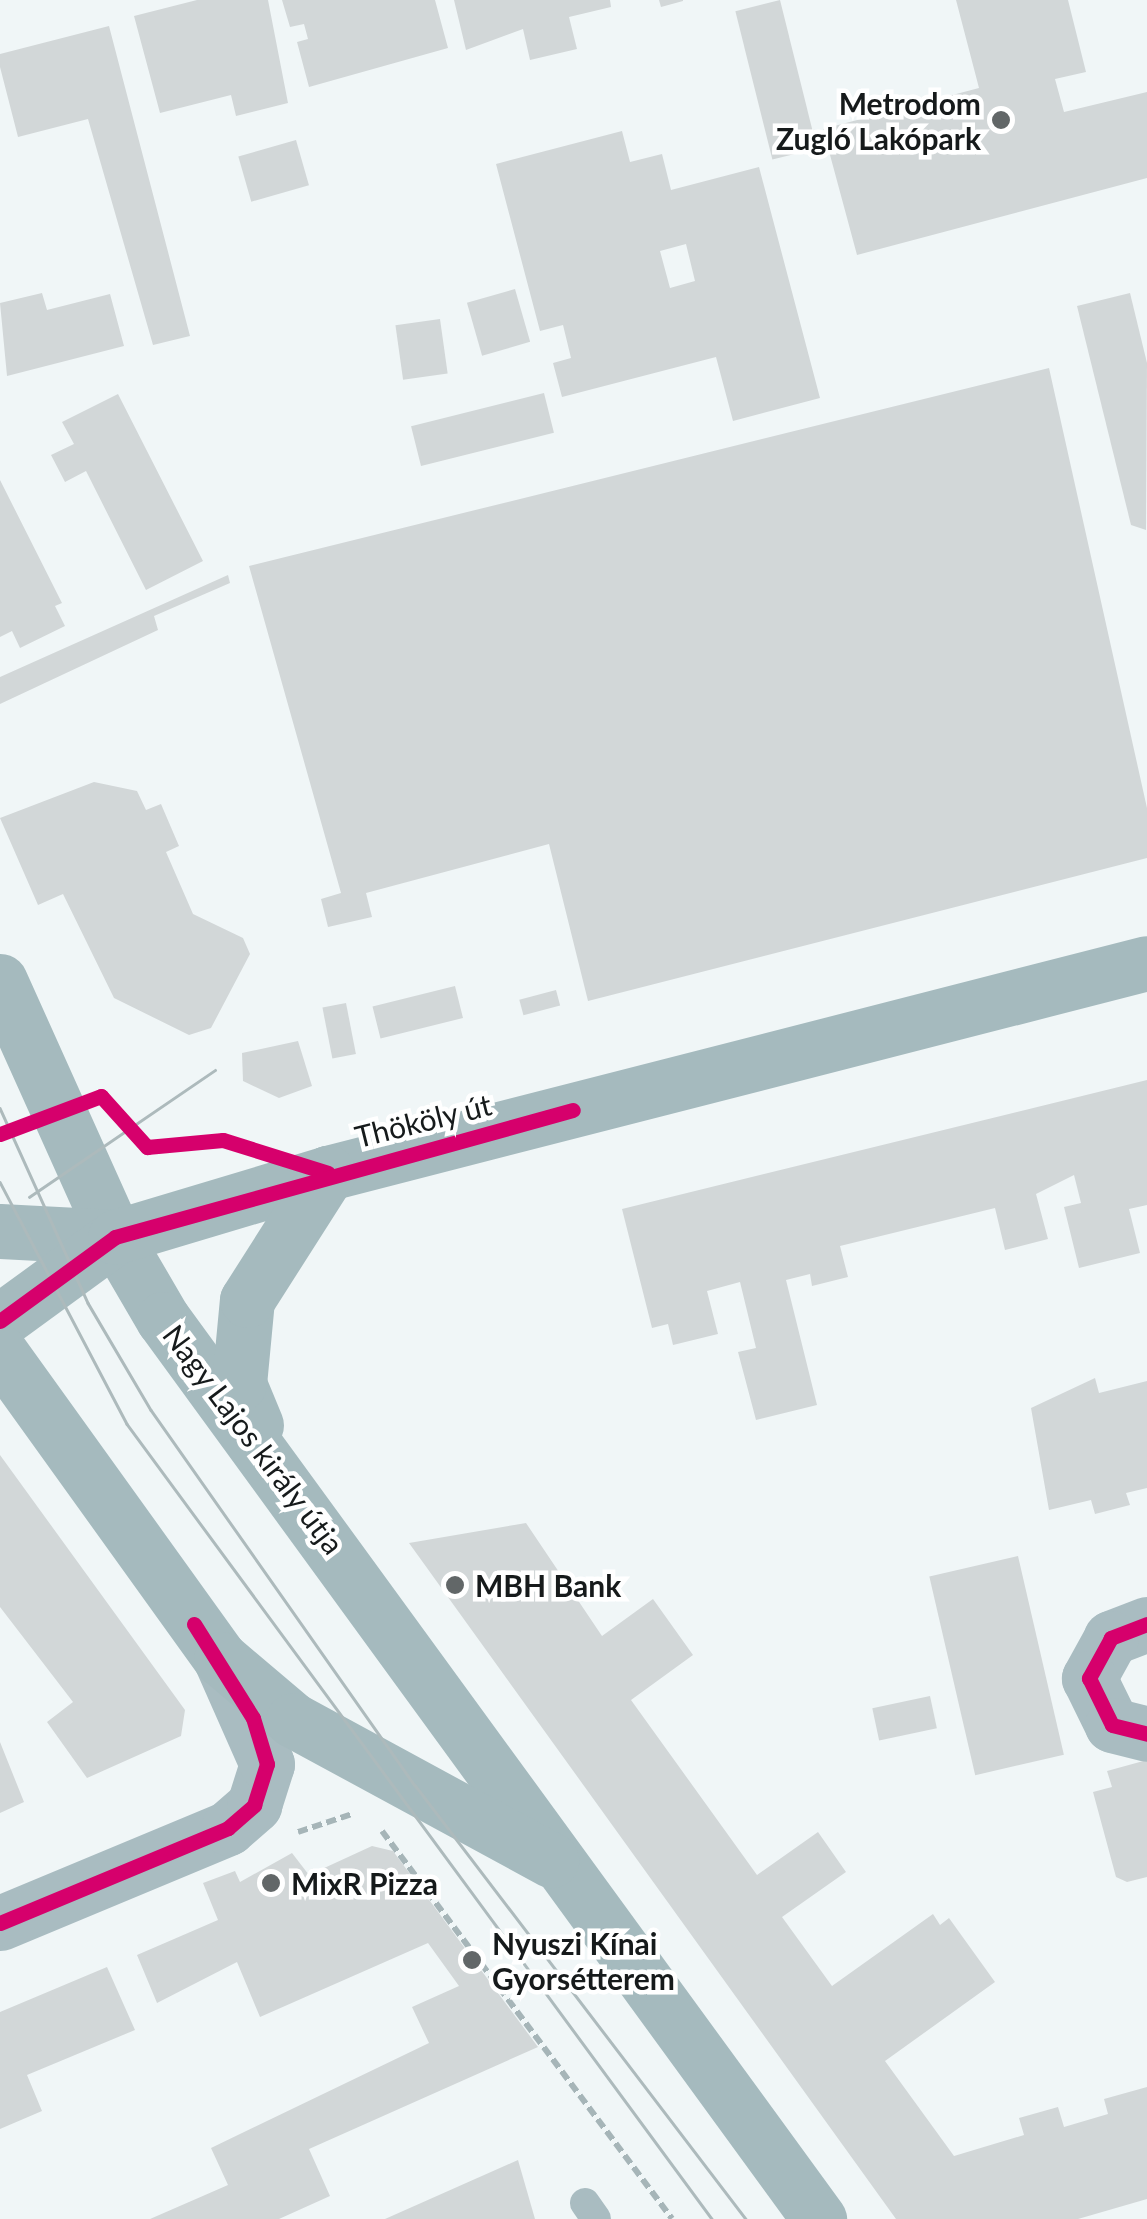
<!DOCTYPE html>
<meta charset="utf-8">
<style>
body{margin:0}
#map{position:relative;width:1147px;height:2219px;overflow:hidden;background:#f0f6f7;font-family:Lato,sans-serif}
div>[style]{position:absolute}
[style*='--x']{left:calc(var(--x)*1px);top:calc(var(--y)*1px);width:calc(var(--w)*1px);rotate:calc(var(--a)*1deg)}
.building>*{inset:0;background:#d2d7d8;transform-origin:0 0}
.path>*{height:6px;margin-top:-3px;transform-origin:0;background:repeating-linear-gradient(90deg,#a6b5b8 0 10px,transparent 0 15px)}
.lane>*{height:30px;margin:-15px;padding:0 15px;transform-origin:15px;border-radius:15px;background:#a9bcc1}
.street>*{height:55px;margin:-27.5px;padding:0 27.5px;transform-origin:27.5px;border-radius:27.5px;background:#a9bcc1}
.secondary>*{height:55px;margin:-27.5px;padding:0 27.5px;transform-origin:27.5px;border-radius:27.5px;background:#a5babe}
.tram>*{height:2.5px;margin:-1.25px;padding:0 1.25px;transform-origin:1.25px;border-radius:1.25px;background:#adbabc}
.cycleway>*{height:15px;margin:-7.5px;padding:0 7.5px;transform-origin:7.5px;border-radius:7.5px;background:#d6006c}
.dots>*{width:28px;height:28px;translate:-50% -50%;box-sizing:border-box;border:5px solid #fff;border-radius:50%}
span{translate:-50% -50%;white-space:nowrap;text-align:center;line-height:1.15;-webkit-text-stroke:9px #fff;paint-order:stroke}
.poi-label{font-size:30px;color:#161a1b;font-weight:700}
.right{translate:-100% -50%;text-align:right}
.left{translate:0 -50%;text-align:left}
.street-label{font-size:30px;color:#161a1b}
</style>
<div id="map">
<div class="building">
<i style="clip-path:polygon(197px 0,268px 0,288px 103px,236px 116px,231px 95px,160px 113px,134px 16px)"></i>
<i style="clip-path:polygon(282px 0,435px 0,448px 48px,309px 87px,297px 42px,308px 39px,304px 24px,290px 27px)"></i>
<i style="clip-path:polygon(454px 0,610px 0,611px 7px,569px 17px,577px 49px,530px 60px,523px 29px,466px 50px)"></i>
<i style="clip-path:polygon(659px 0,683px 0,683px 1px,661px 7px)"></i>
<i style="left:780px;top:0;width:153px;height:46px;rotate:76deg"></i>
<i style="clip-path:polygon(956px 0,1068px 0,1086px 72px,1055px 79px,1064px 112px,1147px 92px,1147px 178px,857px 255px,823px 129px,979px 88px)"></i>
<i style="clip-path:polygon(109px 26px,190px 336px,153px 345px,88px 119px,18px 137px,0 67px,0 54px)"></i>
<i style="clip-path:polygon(evenodd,622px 131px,630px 162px,662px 154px,671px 190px,759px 167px,820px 398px,733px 421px,716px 357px,562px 397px,553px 363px,571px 358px,563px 325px,540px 331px,496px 164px,622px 131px,686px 244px,695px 281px,670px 288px,660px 251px,686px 244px)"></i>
<i style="left:296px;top:140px;width:47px;height:60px;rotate:74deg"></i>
<i style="left:515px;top:289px;width:55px;height:50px;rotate:74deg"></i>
<i style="clip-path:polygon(42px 293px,47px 310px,110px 294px,124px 346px,7px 376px,0 303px)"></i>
<i style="clip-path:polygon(1130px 293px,1147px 363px,1146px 530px,1131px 525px,1077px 306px)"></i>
<i style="left:440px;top:319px;width:55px;height:45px;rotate:82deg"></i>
<i style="clip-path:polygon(1049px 368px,1147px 808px,1147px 858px,588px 1001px,549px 844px,366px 893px,372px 917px,328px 927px,321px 899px,341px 893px,249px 566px)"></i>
<i style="left:544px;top:393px;width:41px;height:137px;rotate:76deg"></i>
<i style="clip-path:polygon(118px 394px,203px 561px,146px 590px,86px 471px,65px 482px,51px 455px,74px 444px,62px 422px)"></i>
<i style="clip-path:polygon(0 480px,62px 603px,55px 606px,65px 626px,20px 648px,12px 631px,0 637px)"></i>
<i style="clip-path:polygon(228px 575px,230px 583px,154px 616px,158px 630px,0 704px,0 677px)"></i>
<i style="clip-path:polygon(94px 782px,137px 791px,146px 810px,161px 804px,179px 846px,166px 852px,193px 914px,243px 938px,250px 954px,211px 1028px,189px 1035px,114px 998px,63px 894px,38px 905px,0 818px)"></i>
<i style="left:455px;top:986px;width:33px;height:85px;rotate:76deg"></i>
<i style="left:556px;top:990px;width:16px;height:38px;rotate:75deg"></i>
<i style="left:346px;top:1003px;width:52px;height:24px;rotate:79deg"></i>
<i style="clip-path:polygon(298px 1041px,312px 1086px,279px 1098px,243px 1081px,242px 1053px)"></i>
<i style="clip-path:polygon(1147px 1080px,1147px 1205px,1129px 1209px,1140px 1253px,1079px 1268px,1064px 1207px,1081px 1203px,1074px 1175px,1036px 1194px,1048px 1239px,1005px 1250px,995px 1208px,840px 1246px,848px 1277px,812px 1286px,810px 1274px,786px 1280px,817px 1405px,756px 1420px,738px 1352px,756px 1348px,740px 1282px,707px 1291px,718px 1334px,673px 1345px,668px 1324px,652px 1328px,622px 1209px)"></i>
<i style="clip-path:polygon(1095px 1378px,1099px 1393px,1147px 1381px,1147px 1488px,1126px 1493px,1130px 1505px,1095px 1514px,1091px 1500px,1049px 1510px,1031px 1408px)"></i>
<i style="clip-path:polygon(0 1455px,185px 1710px,181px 1736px,87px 1778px,47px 1722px,73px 1702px,0 1607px)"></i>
<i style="clip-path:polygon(526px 1523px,602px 1636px,653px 1599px,693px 1655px,631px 1700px,757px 1875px,818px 1832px,846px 1872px,782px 1917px,832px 1986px,933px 1914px,940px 1925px,949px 1918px,995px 1982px,885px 2061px,954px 2156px,1024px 2135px,1019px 2118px,1058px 2107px,1064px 2127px,1108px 2114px,1104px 2099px,1147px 2087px,1147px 2199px,1078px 2219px,896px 2219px,409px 1543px)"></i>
<i style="left:1018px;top:1556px;width:204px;height:91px;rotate:77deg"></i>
<i style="left:930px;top:1696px;width:33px;height:59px;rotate:78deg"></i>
<i style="clip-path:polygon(0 1742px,24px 1802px,0 1813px)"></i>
<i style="clip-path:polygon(1147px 1760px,1147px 1877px,1127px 1882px,1116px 1877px,1093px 1792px,1112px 1787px,1107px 1771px)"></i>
<i style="clip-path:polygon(372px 1846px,393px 1851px,538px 2047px,309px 2149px,330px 2196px,279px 2219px,150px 2219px,228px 2185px,211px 2148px,429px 2043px,412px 2007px,459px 1986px,428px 1943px,260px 2017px,237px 1962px,157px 2003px,137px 1955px,218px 1920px,203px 1883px,235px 1871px,240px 1882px,292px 1853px,309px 1875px)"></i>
<i style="clip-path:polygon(107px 1967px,135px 2030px,27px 2075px,42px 2111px,0 2129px,0 2012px)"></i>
<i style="clip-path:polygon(518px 2160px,535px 2219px,385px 2219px)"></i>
</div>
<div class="path">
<i style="--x:382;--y:1831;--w:484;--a:53.2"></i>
<i style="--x:298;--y:1832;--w:57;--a:-18.4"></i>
</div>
<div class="lane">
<i style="--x:585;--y:2203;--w:19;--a:55"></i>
</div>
<div class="street">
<i style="--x:1147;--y:1624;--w:39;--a:159"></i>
<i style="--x:1111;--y:1638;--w:46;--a:118.8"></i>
<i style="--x:1089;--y:1678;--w:52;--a:63.9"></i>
<i style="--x:1112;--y:1725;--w:36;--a:14"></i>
<i style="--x:0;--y:1923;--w:247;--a:-22.6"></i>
<i style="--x:228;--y:1828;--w:35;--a:-41"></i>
<i style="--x:254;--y:1805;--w:43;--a:-72.4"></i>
<i style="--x:267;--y:1764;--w:116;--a:-113.9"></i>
</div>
<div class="secondary">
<i style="--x:0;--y:981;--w:281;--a:65.8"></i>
<i style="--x:115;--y:1237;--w:95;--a:59.7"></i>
<i style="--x:163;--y:1319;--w:1114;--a:53.91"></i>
<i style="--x:0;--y:1231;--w:115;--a:3"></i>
<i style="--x:0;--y:1321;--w:142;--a:-36.1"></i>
<i style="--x:115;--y:1237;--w:222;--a:-16.7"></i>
<i style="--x:328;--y:1173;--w:845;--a:-14.38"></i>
<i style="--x:0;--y:1352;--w:378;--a:54.3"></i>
<i style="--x:221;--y:1659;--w:94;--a:40.3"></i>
<i style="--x:293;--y:1720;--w:294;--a:28.5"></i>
<i style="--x:256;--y:1425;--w:44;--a:-112.5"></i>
<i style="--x:239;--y:1384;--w:84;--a:-84.6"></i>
<i style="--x:247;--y:1300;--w:151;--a:-57.5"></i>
</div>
<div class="tram">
<i style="--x:0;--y:1108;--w:214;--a:65.7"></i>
<i style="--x:88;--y:1303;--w:124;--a:59.5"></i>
<i style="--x:151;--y:1410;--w:459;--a:54.9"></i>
<i style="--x:415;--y:1785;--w:546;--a:52.67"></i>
<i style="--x:0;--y:1182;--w:273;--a:62.3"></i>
<i style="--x:127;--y:1424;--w:987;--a:53.65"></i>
<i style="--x:29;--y:1197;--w:225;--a:-34.3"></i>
</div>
<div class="cycleway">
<i style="--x:0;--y:1134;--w:108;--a:-20.6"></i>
<i style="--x:101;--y:1096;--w:69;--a:48"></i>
<i style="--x:147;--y:1147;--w:76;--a:-5.3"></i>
<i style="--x:223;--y:1140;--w:110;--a:17.4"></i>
<i style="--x:0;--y:1321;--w:142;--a:-36.1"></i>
<i style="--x:115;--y:1237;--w:475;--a:-15.5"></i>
<i style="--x:1147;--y:1624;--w:39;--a:159"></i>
<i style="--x:1111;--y:1638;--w:46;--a:118.8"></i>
<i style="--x:1089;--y:1678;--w:52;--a:63.9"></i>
<i style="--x:1112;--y:1725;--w:36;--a:14"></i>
<i style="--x:0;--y:1923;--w:247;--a:-22.6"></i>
<i style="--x:228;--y:1828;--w:35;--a:-41"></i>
<i style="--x:254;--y:1805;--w:43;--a:-72.4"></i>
<i style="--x:267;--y:1764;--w:48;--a:-106.9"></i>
<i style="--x:253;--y:1718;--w:111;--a:-122.1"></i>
</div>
<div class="dots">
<i style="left:1001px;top:120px;background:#626768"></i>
<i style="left:455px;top:1585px;background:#626768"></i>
<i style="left:271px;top:1883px;background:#626768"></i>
<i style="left:472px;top:1960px;background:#626768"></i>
</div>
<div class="poi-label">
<span class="right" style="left:981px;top:120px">Metrodom<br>Zugló Lakópark</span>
<span class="left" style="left:475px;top:1585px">MBH Bank</span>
<span class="left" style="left:291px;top:1883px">MixR Pizza</span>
<span class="left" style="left:492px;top:1960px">Nyuszi Kínai<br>Gyorsétterem</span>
</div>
<div class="street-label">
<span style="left:423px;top:1120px;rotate:-14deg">Thököly út</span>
<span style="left:254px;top:1439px;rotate:53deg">Nagy Lajos király útja</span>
</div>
</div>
